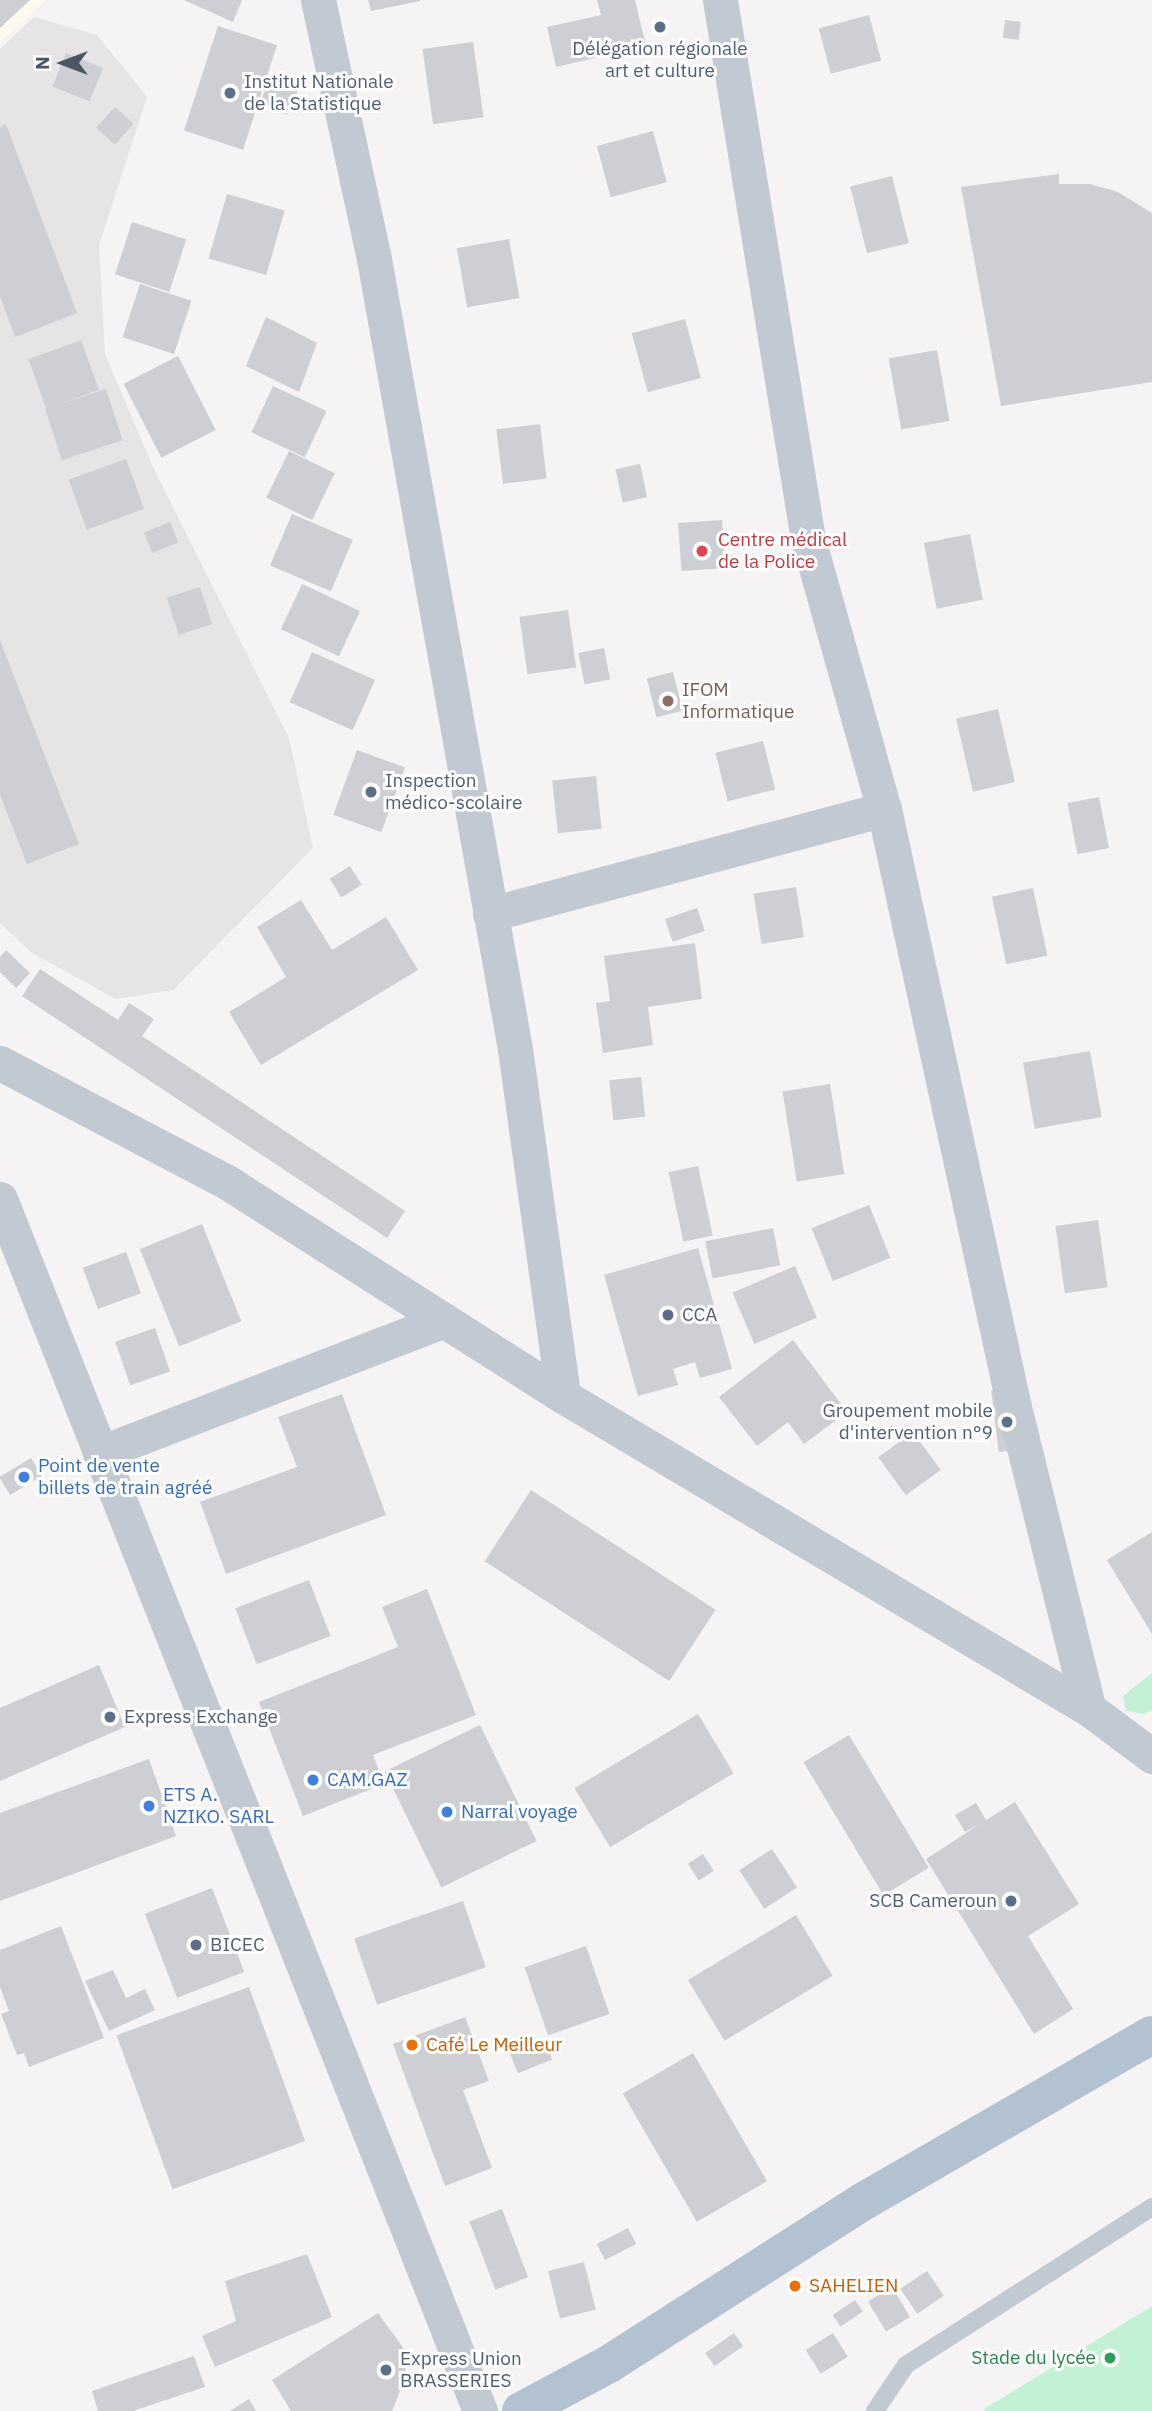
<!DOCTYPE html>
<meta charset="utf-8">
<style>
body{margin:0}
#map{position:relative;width:1152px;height:2411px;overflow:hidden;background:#f5f3f3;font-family:"IBM Plex Sans",sans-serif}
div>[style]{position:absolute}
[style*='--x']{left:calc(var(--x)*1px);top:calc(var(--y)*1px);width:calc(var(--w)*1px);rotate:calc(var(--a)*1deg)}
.commercial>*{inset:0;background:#fdf9ef}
.education>*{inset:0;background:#e6e4e5}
.green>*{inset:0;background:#c3f1d5}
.building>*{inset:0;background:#cdcfd5;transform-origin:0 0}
.lane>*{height:18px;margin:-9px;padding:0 9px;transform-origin:9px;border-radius:9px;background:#c1cad2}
.street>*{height:35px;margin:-17.5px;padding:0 17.5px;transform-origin:17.5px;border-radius:17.5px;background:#c1cad2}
.primary>*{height:38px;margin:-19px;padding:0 19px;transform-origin:19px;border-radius:19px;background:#b3c2d1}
.dots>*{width:19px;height:19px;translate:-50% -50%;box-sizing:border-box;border:4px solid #fff;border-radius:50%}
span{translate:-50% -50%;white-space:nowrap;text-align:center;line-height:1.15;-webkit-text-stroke:6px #fff;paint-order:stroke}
.service-label{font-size:19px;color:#4e5e75}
.left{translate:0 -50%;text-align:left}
.right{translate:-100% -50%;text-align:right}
.health-label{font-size:19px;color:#be3a42}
.education-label{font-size:19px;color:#785e54}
.shop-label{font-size:19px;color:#366cbe}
.food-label{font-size:19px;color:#c56008}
.leisure-label{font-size:19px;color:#27864d}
.north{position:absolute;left:28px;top:28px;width:70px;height:70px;-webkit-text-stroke:5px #fff;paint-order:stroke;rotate:270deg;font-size:19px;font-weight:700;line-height:28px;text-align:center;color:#4a5661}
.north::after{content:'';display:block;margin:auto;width:24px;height:32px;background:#4a5661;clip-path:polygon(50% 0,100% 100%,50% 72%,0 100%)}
</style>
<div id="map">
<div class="commercial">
<i style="clip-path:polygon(0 0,46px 0,0 42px)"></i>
</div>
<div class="education">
<i style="clip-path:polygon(34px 17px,97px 35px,147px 97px,99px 245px,105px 354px,152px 465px,289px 738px,313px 848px,173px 990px,116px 999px,32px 953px,0 923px,0 49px)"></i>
</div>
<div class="green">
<i style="clip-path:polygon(1152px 1673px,1152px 1710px,1144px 1714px,1126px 1711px,1123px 1696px)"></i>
<i style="clip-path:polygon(1152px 2306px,1152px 2411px,985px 2411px,984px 2409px)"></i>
</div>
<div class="building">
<i style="clip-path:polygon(0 0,30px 0,0 28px)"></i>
<i style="clip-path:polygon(184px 0,242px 0,233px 22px)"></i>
<i style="clip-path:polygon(368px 0,420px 0,420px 1px,371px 11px)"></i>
<i style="clip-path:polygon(597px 0,635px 0,646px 46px,556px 67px,547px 27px,601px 15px)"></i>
<i style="left:869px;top:15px;width:47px;height:52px;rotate:75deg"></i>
<i style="left:1005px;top:20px;width:16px;height:18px;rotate:7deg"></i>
<i style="left:218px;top:26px;width:62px;height:110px;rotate:18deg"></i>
<i style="left:473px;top:42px;width:76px;height:51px;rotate:82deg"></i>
<i style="left:66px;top:53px;width:40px;height:36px;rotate:22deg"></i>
<i style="left:272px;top:75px;width:30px;height:30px;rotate:24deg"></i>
<i style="left:115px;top:107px;width:25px;height:28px;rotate:42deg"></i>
<i style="clip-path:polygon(6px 124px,77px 313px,15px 337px,0 296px,0 127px)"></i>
<i style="left:653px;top:131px;width:53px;height:58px;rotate:75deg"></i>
<i style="clip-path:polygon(1059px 174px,1059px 184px,1090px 184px,1118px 192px,1152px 213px,1152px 382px,1001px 406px,961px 187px)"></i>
<i style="left:892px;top:176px;width:69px;height:43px;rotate:76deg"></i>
<i style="left:227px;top:194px;width:60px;height:67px;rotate:16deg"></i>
<i style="left:132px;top:222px;width:57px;height:55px;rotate:18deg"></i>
<i style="left:509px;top:239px;width:60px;height:53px;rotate:80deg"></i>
<i style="left:140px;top:284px;width:54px;height:56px;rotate:18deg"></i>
<i style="clip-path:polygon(266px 317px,317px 343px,299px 392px,246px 366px)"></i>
<i style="left:685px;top:319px;width:61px;height:55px;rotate:75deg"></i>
<i style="left:81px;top:340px;width:53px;height:56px;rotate:70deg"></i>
<i style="left:937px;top:350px;width:72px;height:49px;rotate:80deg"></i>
<i style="left:178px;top:356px;width:83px;height:61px;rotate:63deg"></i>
<i style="left:273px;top:386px;width:59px;height:51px;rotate:25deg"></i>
<i style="left:106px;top:389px;width:54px;height:64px;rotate:72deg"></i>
<i style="left:540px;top:424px;width:55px;height:44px;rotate:83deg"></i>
<i style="left:289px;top:451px;width:51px;height:52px;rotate:26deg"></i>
<i style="left:126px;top:459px;width:53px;height:61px;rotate:70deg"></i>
<i style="left:640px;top:464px;width:34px;height:25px;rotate:78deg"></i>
<i style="left:292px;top:514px;width:66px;height:56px;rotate:23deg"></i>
<i style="left:722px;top:520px;width:48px;height:44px;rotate:86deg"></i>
<i style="left:170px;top:522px;width:22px;height:28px;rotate:68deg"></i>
<i style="left:970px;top:534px;width:67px;height:47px;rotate:79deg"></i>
<i style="left:302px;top:584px;width:64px;height:50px;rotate:25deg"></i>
<i style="left:200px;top:587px;width:39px;height:35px;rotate:72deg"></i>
<i style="left:568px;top:610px;width:58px;height:49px;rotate:82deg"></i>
<i style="clip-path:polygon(0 640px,79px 844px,27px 864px,0 795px)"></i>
<i style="left:604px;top:648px;width:32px;height:26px;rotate:79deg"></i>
<i style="left:312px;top:652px;width:69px;height:55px;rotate:24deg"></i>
<i style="left:673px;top:672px;width:40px;height:27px;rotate:76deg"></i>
<i style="left:998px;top:709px;width:75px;height:43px;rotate:77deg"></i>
<i style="left:763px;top:741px;width:50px;height:49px;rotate:76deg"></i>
<i style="left:357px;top:750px;width:51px;height:69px;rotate:20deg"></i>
<i style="left:596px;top:776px;width:53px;height:44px;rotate:84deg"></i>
<i style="left:1099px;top:797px;width:52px;height:32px;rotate:79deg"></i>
<i style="left:350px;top:866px;width:22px;height:24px;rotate:58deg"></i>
<i style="left:796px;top:887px;width:51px;height:43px;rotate:81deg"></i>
<i style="left:1033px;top:888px;width:69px;height:42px;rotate:78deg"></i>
<i style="clip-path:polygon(301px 900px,332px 950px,386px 917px,418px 970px,261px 1065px,229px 1012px,286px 977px,257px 927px)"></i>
<i style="left:697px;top:908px;width:24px;height:34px;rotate:71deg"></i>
<i style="clip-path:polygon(695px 943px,702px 999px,648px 1007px,653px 1045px,603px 1053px,596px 1003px,610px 1001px,604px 956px)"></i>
<i style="clip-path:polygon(6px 950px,30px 973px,16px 988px,0 972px,0 957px)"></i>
<i style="clip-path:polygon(40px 969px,118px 1020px,129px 1003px,154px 1019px,142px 1036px,405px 1211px,387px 1238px,22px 996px)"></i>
<i style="left:1090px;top:1051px;width:67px;height:68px;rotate:80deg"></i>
<i style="left:641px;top:1077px;width:40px;height:32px;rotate:84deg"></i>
<i style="left:830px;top:1084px;width:91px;height:48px;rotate:81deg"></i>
<i style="left:698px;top:1166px;width:71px;height:30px;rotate:78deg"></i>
<i style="left:869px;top:1205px;width:57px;height:62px;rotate:68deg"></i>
<i style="left:1098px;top:1220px;width:68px;height:43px;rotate:82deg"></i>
<i style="left:202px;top:1224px;width:105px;height:67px;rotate:68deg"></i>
<i style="left:773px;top:1228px;width:38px;height:69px;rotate:79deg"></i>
<i style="clip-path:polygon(698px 1248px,732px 1369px,700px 1378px,695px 1362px,673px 1369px,678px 1385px,638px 1396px,604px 1275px)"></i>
<i style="left:126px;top:1252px;width:44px;height:46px;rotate:70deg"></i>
<i style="left:795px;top:1266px;width:56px;height:68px;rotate:67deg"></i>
<i style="left:155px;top:1328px;width:46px;height:42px;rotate:71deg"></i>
<i style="clip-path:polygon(793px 1340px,847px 1412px,804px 1444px,788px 1422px,757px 1446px,719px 1397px)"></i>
<i style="left:1020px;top:1387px;width:62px;height:29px;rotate:83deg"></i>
<i style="clip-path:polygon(342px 1394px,386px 1515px,226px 1574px,200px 1502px,297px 1467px,278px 1417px)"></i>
<i style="left:913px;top:1432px;width:47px;height:43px;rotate:54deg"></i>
<i style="left:31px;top:1458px;width:21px;height:37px;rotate:59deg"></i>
<i style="left:531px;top:1490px;width:220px;height:85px;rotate:33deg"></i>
<i style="clip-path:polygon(1152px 1532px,1152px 1634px,1107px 1560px)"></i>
<i style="left:309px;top:1580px;width:60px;height:79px;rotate:69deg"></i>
<i style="clip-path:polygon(427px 1589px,476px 1715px,373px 1755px,384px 1784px,303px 1816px,259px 1702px,398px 1647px,382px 1607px)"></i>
<i style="clip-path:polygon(99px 1665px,125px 1727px,0 1781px,0 1708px)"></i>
<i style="left:698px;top:1714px;width:69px;height:144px;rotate:59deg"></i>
<i style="left:480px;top:1725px;width:129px;height:106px;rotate:64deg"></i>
<i style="left:849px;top:1735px;width:155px;height:53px;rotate:59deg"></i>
<i style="clip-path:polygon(149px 1759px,176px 1836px,0 1901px,0 1813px)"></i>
<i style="clip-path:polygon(1015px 1802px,1079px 1904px,1028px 1936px,1073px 2009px,1034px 2034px,926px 1859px,980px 1824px,965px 1832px,955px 1815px,976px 1803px,986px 1820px)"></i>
<i style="left:772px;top:1849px;width:46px;height:39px;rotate:57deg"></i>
<i style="left:703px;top:1854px;width:20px;height:18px;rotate:57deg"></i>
<i style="left:212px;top:1888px;width:90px;height:72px;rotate:69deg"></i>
<i style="left:463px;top:1901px;width:70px;height:115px;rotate:71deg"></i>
<i style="left:796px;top:1915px;width:71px;height:126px;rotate:59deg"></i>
<i style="clip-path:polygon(61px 1926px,104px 2038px,29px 2067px,24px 2053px,17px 2055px,1px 2014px,9px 2011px,0 1987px,0 1950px)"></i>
<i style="left:586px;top:1946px;width:72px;height:65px;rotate:71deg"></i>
<i style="clip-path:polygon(113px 1970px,126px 1998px,145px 1989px,155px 2010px,109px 2031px,85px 1981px)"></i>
<i style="left:249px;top:1987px;width:164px;height:141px;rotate:70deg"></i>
<i style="clip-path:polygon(465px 2017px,489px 2081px,463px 2090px,492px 2168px,445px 2186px,393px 2044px)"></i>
<i style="left:544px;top:2039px;width:22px;height:37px;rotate:68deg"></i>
<i style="left:693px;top:2053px;width:148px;height:81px;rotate:60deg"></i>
<i style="left:502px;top:2209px;width:73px;height:35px;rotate:69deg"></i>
<i style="left:628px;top:2228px;width:18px;height:35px;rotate:63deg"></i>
<i style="clip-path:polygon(307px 2254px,332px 2317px,215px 2367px,202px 2336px,236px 2321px,225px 2281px)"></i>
<i style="left:584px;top:2262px;width:49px;height:37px;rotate:76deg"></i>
<i style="left:927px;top:2271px;width:30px;height:32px;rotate:56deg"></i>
<i style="left:892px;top:2287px;width:35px;height:28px;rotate:59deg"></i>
<i style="left:855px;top:2300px;width:14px;height:27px;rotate:56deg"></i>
<i style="clip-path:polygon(378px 2313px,404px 2349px,406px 2376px,392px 2411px,291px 2411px,272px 2380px)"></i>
<i style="left:734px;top:2333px;width:16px;height:35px;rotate:55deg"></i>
<i style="left:833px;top:2333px;width:28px;height:32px;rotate:58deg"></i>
<i style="clip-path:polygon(194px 2356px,205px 2387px,133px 2411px,98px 2411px,92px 2391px)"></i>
<i style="clip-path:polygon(249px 2399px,256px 2411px,230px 2411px)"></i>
</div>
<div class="lane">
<i style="--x:875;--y:2411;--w:55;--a:-56"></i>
<i style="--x:906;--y:2365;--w:292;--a:-32.7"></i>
</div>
<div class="street">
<i style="--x:318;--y:0;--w:265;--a:77.8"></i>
<i style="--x:374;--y:259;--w:802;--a:79.88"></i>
<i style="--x:515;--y:1049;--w:350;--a:82.1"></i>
<i style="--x:720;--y:0;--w:546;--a:80.73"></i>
<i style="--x:808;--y:539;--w:280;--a:74.3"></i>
<i style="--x:884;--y:809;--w:612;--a:77.74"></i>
<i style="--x:1014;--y:1407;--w:311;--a:76.1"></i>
<i style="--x:490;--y:914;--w:408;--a:-14.9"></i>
<i style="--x:0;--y:1063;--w:260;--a:27.7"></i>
<i style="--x:230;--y:1184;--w:395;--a:32.5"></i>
<i style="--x:563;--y:1396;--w:612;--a:30.76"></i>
<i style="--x:1089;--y:1709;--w:79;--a:36.7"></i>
<i style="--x:0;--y:1199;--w:1304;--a:68.39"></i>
<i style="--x:100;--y:1453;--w:369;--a:-21.1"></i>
</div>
<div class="primary">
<i style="--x:521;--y:2411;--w:100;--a:-28.1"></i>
<i style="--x:609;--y:2364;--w:303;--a:-32.6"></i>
<i style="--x:864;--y:2201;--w:332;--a:-30"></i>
</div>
<div class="dots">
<i style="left:660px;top:27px;background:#5c6f8a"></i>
<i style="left:230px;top:93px;background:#5c6f8a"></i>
<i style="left:702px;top:551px;background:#e0444e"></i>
<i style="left:668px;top:701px;background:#8d6e63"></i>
<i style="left:371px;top:792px;background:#5c6f8a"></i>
<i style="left:668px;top:1315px;background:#5c6f8a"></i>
<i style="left:1007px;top:1422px;background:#5c6f8a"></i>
<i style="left:24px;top:1477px;background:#3f7fe0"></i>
<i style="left:110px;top:1717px;background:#5c6f8a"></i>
<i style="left:313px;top:1780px;background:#3f7fe0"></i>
<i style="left:149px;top:1806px;background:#3f7fe0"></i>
<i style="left:447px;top:1812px;background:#3f7fe0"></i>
<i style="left:1011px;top:1901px;background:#5c6f8a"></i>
<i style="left:196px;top:1945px;background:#5c6f8a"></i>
<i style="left:412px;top:2045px;background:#e8710a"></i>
<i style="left:795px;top:2286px;background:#e8710a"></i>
<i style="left:1110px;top:2358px;background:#2e9e5b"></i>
<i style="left:386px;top:2370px;background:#5c6f8a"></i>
</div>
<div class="service-label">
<span style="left:660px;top:60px">Délégation régionale<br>art et culture</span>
<span class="left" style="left:244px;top:93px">Institut Nationale<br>de la Statistique</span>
<span class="left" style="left:385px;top:792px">Inspection<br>médico-scolaire</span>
<span class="left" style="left:682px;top:1315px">CCA</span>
<span class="right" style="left:993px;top:1422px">Groupement mobile<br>d'intervention n°9</span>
<span class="left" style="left:124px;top:1717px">Express Exchange</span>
<span class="right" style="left:997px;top:1901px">SCB Cameroun</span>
<span class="left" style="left:210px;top:1945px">BICEC</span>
<span class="left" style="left:400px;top:2370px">Express Union<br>BRASSERIES</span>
</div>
<div class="health-label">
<span class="left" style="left:718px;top:551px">Centre médical<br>de la Police</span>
</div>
<div class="education-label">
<span class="left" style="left:682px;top:701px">IFOM<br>Informatique</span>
</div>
<div class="shop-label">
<span class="left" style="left:38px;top:1477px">Point de vente<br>billets de train agréé</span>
<span class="left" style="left:327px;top:1780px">CAM.GAZ</span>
<span class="left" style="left:163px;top:1806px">ETS A.<br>NZIKO. SARL</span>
<span class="left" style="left:461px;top:1812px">Narral voyage</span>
</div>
<div class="food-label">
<span class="left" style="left:426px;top:2045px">Café Le Meilleur</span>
<span class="left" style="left:809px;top:2286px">SAHELIEN</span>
</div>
<div class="leisure-label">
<span class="right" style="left:1096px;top:2358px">Stade du lycée</span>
</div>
<div class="north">N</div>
</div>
